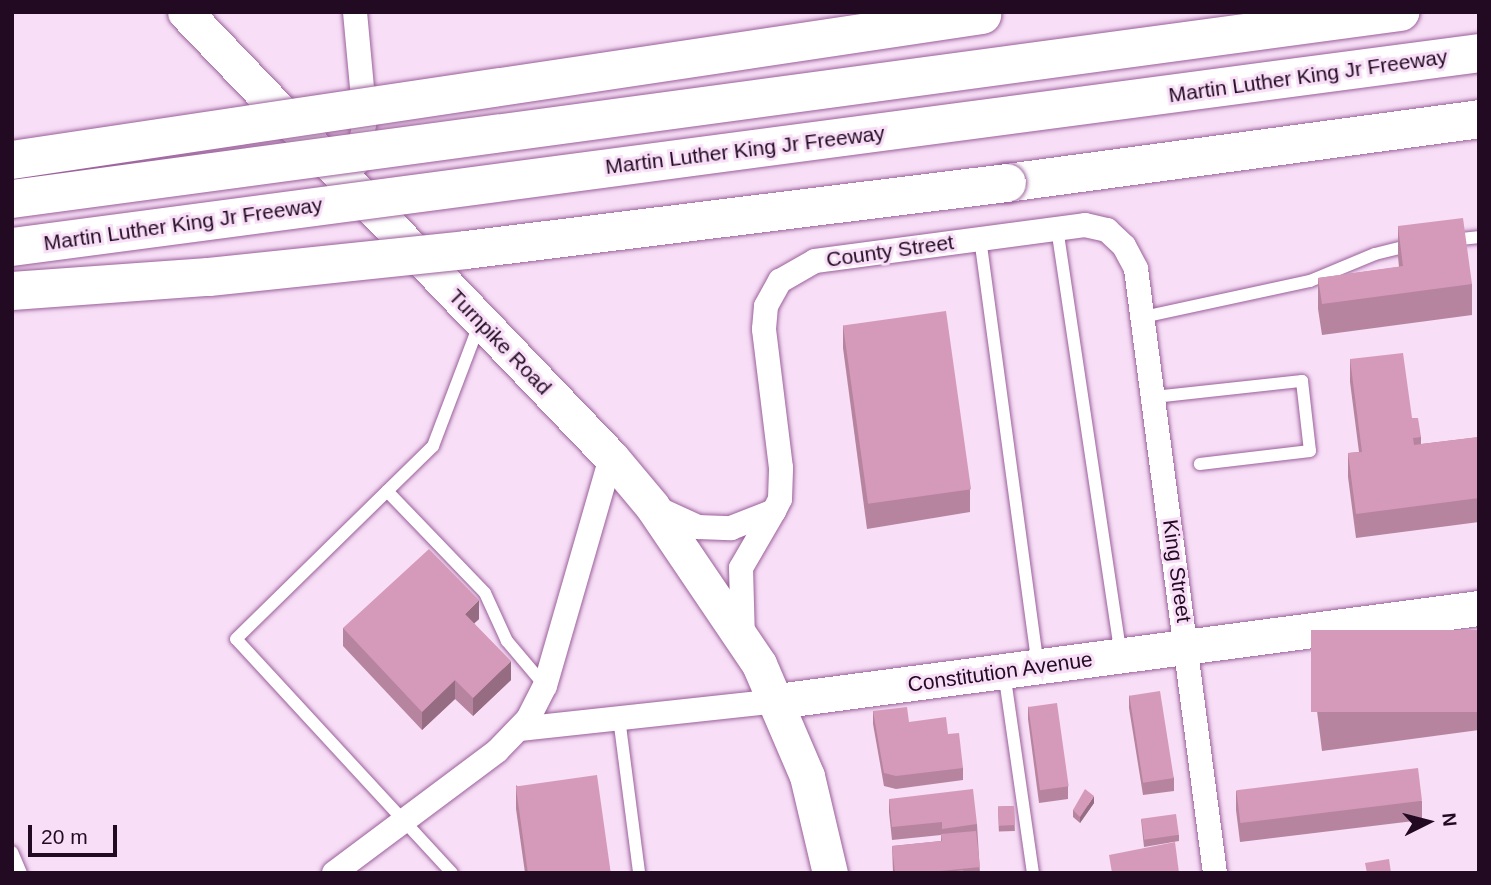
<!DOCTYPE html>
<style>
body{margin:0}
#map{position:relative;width:1491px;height:885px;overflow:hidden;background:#f8def7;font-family:Helvetica,sans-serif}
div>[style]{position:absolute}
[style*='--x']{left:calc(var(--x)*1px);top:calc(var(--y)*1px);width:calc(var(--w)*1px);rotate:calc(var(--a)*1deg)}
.roads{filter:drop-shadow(0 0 2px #9a609a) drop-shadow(0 0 2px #9a609a)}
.lane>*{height:12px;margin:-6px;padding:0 6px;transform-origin:6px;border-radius:6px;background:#fff}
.street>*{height:24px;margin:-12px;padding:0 12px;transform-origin:12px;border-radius:12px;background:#fff}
.secondary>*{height:35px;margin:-17.5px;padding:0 17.5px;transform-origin:17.5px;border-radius:17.5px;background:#fff}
.highway>*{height:38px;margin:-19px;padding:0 19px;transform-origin:19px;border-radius:19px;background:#fff}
.bridges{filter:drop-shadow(0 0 2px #9a609a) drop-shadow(0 0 2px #9a609a)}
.highway-bridge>*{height:38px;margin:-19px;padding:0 19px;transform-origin:19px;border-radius:19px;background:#fff}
.wall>*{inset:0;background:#b7849f;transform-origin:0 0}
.shaded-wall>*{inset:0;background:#956c82}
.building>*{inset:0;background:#d59ab9;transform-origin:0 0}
span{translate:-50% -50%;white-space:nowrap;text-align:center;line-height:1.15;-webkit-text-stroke:6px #f8def7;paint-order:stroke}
.street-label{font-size:21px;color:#220b22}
.frame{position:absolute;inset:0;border:14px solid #220b22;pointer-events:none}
.north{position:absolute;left:1393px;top:787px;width:70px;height:70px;-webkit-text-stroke:5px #f8def7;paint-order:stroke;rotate:84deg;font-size:19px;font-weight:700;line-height:28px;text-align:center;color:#220b22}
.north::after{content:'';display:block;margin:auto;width:24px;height:32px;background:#220b22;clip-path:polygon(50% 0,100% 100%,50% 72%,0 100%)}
.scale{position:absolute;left:28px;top:825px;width:89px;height:32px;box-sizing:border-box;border:4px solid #220b22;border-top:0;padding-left:9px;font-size:21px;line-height:24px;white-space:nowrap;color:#220b22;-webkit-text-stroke:5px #f8def7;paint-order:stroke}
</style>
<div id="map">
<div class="roads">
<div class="lane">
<i style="--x:1057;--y:228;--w:431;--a:81.5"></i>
<i style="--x:980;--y:238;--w:431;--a:82.3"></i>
<i style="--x:1451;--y:240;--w:28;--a:-6"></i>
<i style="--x:1143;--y:317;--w:171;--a:-12.2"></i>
<i style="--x:1310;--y:281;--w:70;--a:-22.6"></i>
<i style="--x:1375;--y:254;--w:38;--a:-14"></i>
<i style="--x:1154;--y:397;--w:149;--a:-6.2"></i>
<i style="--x:1302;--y:381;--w:70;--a:83.5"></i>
<i style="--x:1310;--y:451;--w:111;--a:173.3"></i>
<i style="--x:387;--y:491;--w:141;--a:46.1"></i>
<i style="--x:485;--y:593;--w:53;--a:65.4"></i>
<i style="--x:507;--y:641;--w:59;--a:49.8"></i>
<i style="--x:1004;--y:672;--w:203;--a:81.8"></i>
<i style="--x:619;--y:718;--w:156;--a:82.6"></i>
<i style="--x:12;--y:852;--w:23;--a:67"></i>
<i style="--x:452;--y:873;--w:318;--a:-132.7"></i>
<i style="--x:236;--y:639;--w:276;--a:-44.4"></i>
<i style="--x:433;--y:446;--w:129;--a:-69.2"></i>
</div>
<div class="street">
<i style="--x:355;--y:12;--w:108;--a:84.7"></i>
<i style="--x:365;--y:120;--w:44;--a:100.5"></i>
<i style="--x:652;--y:506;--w:51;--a:24.5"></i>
<i style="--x:698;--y:527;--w:33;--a:2"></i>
<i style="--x:731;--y:528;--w:46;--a:-21.6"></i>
<i style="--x:774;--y:511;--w:66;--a:120.1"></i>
<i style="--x:741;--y:568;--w:70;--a:88.4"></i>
<i style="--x:774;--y:511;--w:13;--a:-63"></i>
<i style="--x:780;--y:499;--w:31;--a:-88"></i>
<i style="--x:781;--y:468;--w:140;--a:-97"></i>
<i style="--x:764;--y:329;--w:23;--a:-85"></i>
<i style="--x:766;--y:306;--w:29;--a:-61"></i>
<i style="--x:780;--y:281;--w:40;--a:-29.7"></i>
<i style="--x:815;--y:261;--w:272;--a:-7.6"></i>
<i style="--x:1085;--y:225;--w:23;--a:13"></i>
<i style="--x:1107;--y:230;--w:23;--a:43"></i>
<i style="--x:1124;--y:246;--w:26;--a:62"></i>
<i style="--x:1136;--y:269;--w:609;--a:82.55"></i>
<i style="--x:520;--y:729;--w:259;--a:-6.2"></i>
<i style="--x:334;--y:873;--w:204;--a:-36.8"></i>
<i style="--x:497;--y:751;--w:45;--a:-45.9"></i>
<i style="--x:528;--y:719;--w:37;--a:-63"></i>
<i style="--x:545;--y:686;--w:238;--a:-73.9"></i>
</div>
<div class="secondary">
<i style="--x:185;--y:12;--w:616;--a:46.25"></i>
<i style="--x:611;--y:457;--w:64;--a:50.1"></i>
<i style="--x:652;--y:506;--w:191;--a:55.9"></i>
<i style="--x:759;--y:664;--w:122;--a:66.8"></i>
<i style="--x:807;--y:776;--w:100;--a:76.7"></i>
<i style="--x:777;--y:701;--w:708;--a:-7.55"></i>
</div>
<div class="highway">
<i style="--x:1007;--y:183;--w:476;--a:-7.7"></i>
</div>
</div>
<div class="bridges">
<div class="highway-bridge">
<i style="--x:12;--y:160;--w:981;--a:-8.5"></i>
<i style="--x:12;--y:199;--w:1401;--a:-7.67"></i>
<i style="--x:12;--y:247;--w:1480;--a:-7.53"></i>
<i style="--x:12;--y:291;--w:197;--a:-4.1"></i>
<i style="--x:209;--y:277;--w:258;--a:-6"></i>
<i style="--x:466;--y:250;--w:545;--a:-7.06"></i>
</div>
</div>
<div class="wall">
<i style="clip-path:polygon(1398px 226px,1472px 284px,1472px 315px,1322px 335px,1318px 309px,1318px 278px,1399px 267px,1398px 257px)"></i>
<i style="clip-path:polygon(843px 325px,970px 489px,970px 512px,867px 529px,843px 348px)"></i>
<i style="clip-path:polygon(1350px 359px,1412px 418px,1421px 437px,1421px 444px,1479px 437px,1479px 522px,1356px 538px,1348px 477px,1348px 453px,1359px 452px,1350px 382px)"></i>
<i style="clip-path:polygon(479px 619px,474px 623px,511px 680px,473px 716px,455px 699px,422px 730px,343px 646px,343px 628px)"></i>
<i style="clip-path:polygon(1479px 630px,1479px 730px,1322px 751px,1312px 671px,1312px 652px)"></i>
<i style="clip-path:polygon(1129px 695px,1174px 778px,1174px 791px,1143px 795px,1129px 708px)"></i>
<i style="clip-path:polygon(1028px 706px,1068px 786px,1068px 799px,1039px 803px,1028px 719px)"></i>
<i style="clip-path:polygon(873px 711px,948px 734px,963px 768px,963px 780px,896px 789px,884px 786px,873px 724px)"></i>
<i style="clip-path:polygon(516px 785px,611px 873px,525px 873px,516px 809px)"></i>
<i style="clip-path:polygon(1236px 791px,1422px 801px,1422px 820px,1240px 842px,1236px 810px)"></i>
<i style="clip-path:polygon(889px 799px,977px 824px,980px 873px,893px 873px,892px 846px,941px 841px,941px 835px,892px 840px,889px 812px)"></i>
<i style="clip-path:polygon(1094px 803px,1080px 823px,1073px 817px,1073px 810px)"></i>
<i style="left:1014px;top:806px;width:25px;height:16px;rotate:88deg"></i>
<i style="clip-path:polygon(1141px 819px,1179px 835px,1179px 841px,1144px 847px)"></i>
</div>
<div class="shaded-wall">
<i style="clip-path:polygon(479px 600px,479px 619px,465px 632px,465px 614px)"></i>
<i style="clip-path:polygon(511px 661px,511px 680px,473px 716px,473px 698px)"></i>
<i style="clip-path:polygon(455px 680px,455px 699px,422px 730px,422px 712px)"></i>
<i style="clip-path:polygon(1094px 796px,1094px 803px,1080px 823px,1080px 817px)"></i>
</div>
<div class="building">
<i style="clip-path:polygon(1463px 218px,1472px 284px,1322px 304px,1318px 278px,1403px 266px,1398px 226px)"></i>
<i style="left:946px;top:311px;width:180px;height:104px;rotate:82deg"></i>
<i style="clip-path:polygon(1403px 353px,1412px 418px,1418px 418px,1421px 437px,1413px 438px,1414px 445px,1479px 437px,1479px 498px,1356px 514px,1348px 453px,1362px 452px,1350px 359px)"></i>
<i style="clip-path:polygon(429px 549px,479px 600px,465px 614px,511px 661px,473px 698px,455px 680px,422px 712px,343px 628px)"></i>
<i style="left:1479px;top:630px;width:82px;height:168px;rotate:90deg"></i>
<i style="left:1160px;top:691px;width:88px;height:31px;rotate:81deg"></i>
<i style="left:1057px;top:703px;width:84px;height:29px;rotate:82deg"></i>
<i style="clip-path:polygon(907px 707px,909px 722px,946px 717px,948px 734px,959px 733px,963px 768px,896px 776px,884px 773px,873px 711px)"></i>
<i style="left:1418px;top:768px;width:33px;height:183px;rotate:83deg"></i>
<i style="left:597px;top:775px;width:99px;height:82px;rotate:82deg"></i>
<i style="clip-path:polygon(973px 789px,977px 824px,942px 829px,942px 822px,892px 827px,889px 799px)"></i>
<i style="clip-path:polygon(1085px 789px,1094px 796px,1080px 817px,1073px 810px)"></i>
<i style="left:1014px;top:806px;width:19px;height:16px;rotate:87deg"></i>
<i style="left:1176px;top:814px;width:21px;height:35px;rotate:82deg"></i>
<i style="clip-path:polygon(976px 831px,980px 867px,920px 873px,895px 873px,892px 846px,942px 841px,941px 834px)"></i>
<i style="clip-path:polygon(1175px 842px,1179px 873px,1112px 873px,1109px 855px)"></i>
<i style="clip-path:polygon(1389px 859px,1391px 873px,1367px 873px,1365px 863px)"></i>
<i style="clip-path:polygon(963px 870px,963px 873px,943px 873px)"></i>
</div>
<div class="street-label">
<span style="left:1308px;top:76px;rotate:-8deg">Martin Luther King Jr Freeway</span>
<span style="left:745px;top:150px;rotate:-7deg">Martin Luther King Jr Freeway</span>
<span style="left:183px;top:224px;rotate:-8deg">Martin Luther King Jr Freeway</span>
<span style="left:890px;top:251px;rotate:-8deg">County Street</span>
<span style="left:500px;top:342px;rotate:46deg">Turnpike Road</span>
<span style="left:1177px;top:571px;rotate:82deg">King Street</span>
<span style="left:1000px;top:672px;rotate:-8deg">Constitution Avenue</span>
</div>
<div class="frame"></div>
<div class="north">N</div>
<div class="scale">20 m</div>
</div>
